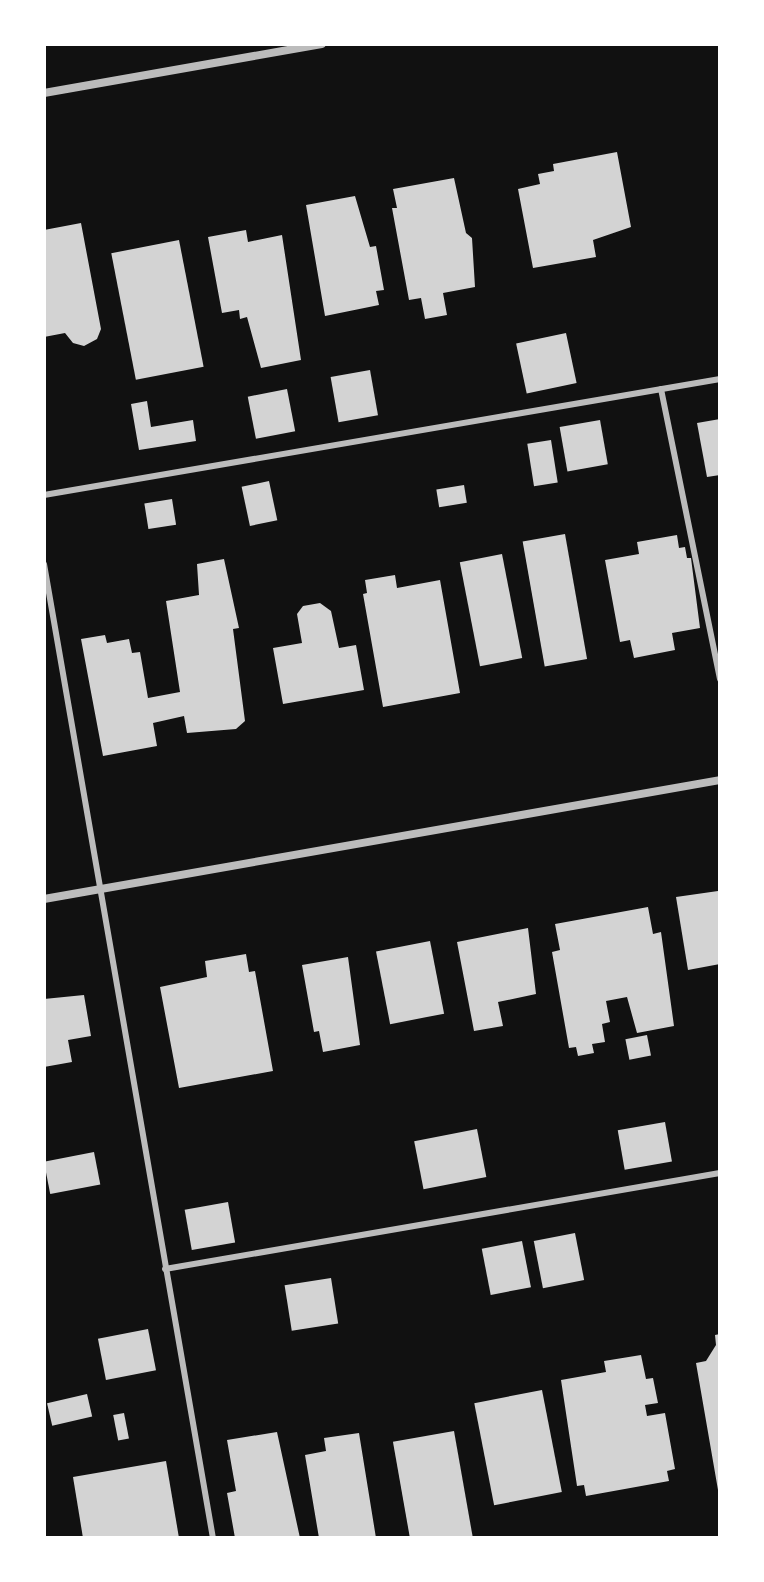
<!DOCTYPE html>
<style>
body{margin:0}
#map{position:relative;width:764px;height:1582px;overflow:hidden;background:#111;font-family:"Fira Sans",sans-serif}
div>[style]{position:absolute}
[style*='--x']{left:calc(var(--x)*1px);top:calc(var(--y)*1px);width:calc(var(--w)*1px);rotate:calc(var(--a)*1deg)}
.building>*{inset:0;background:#d3d3d3;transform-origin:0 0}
.service>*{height:6px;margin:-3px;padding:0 3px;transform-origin:3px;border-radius:3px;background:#bcbcbc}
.minor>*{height:8px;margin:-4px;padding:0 4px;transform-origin:4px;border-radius:4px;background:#bcbcbc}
span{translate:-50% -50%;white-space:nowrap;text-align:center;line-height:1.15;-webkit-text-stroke:8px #fff;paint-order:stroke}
.frame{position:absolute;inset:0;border:46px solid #fff;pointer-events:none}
</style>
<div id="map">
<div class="building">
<i style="clip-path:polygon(617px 152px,631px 227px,593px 240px,596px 257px,533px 268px,518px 189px,540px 184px,538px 174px,554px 171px,553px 164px)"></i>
<i style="clip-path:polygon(454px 178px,466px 233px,472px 238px,475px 287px,443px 293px,447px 315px,425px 319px,421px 298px,409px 300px,392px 208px,397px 208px,393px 189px)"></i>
<i style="clip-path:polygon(355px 196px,370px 247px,376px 246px,384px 290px,376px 291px,379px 305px,325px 316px,306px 205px)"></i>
<i style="clip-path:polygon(81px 223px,101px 329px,97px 339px,84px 346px,73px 343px,65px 333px,44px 337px,44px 230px)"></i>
<i style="clip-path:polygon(246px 230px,248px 242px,282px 235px,301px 360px,261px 368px,247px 317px,240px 319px,239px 310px,222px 313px,208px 237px)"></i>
<i style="left:179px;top:240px;width:129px;height:69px;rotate:79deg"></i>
<i style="left:566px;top:333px;width:51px;height:51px;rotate:78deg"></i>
<i style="left:370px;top:370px;width:46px;height:40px;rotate:80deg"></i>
<i style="left:287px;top:389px;width:43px;height:40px;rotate:79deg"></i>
<i style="clip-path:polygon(147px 401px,151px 427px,193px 420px,196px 441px,139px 450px,131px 404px)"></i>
<i style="clip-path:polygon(720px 419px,720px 475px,707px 477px,697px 423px)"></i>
<i style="left:600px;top:420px;width:45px;height:41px;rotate:80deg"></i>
<i style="left:551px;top:440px;width:43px;height:24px;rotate:81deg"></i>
<i style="left:269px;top:481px;width:40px;height:28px;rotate:78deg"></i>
<i style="left:464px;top:485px;width:18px;height:28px;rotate:81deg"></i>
<i style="left:172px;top:499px;width:26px;height:28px;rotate:81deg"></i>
<i style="left:565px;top:534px;width:127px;height:43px;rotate:80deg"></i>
<i style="clip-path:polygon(677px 535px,679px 548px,685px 547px,687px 558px,691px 558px,700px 628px,672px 633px,675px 650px,634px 658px,630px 640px,620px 642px,605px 560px,639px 554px,637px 542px)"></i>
<i style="left:502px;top:554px;width:106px;height:43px;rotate:79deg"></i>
<i style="clip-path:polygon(224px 559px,239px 628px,233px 629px,245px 721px,236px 729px,187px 733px,184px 716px,153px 723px,157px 746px,103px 756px,81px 639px,105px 635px,107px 643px,129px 639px,132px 653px,140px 652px,148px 698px,180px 692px,166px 601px,199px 595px,197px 564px)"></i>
<i style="clip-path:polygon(395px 575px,397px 588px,440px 580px,460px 693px,383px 707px,363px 594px,367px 593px,365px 580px)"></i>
<i style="clip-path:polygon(320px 603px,331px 611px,339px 648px,356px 645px,364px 690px,283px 704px,273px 648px,302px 643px,297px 614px,303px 606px)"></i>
<i style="clip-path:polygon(718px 891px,720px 964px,688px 970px,676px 897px)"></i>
<i style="clip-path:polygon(648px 907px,653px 934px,661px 932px,674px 1026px,637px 1033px,627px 997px,606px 1001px,610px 1022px,602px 1024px,605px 1042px,592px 1044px,594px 1053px,578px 1056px,576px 1047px,569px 1048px,552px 952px,560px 950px,555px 924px)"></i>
<i style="clip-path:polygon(528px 928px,536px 994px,498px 1002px,503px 1026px,474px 1031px,457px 942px)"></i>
<i style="left:430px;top:941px;width:74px;height:55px;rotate:79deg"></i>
<i style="clip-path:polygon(246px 954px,249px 972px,255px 971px,273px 1071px,179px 1088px,160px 987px,207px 977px,205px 961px)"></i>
<i style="clip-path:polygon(348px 957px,360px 1045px,323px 1052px,319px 1031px,314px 1032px,302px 965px)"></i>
<i style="clip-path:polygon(84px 995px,91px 1036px,68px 1040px,72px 1062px,44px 1067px,44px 999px)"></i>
<i style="left:647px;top:1035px;width:21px;height:22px;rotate:79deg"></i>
<i style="left:665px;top:1122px;width:40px;height:48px;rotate:80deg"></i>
<i style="left:477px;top:1129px;width:49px;height:64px;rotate:79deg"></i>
<i style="left:94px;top:1152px;width:33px;height:51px;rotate:79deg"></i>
<i style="left:228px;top:1202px;width:41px;height:44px;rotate:80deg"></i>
<i style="left:575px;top:1233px;width:48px;height:42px;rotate:79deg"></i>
<i style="left:522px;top:1241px;width:47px;height:41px;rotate:79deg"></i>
<i style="left:331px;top:1278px;width:46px;height:47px;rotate:81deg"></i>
<i style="left:148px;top:1329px;width:42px;height:51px;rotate:79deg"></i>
<i style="clip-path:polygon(720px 1334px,720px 1490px,718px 1490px,696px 1363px,706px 1361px,716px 1345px,715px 1335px)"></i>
<i style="clip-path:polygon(641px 1355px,646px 1379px,653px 1378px,658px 1403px,645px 1405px,647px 1416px,665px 1413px,675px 1469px,667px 1471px,669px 1481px,586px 1496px,584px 1485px,577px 1486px,561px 1380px,606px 1372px,604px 1361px)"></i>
<i style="left:542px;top:1390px;width:104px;height:69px;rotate:79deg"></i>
<i style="left:87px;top:1394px;width:23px;height:41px;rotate:77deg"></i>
<i style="left:124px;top:1413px;width:26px;height:11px;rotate:79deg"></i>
<i style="left:454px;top:1431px;width:109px;height:62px;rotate:80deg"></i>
<i style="clip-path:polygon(277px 1432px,300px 1538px,235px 1538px,227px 1493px,236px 1491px,227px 1440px)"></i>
<i style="clip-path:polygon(359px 1433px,376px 1538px,319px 1538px,305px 1455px,326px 1451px,324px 1438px)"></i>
<i style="clip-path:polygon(166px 1461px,179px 1538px,83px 1538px,73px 1477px)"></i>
</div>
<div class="service">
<i style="--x:661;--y:389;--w:296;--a:78.5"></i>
<i style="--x:44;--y:495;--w:686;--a:-9.74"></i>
<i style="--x:44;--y:564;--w:989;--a:80.16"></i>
<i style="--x:165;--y:1269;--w:563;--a:-9.81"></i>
</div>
<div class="minor">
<i style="--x:44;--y:93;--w:282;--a:-10"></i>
<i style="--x:44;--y:899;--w:686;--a:-9.98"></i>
</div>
<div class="frame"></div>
</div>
